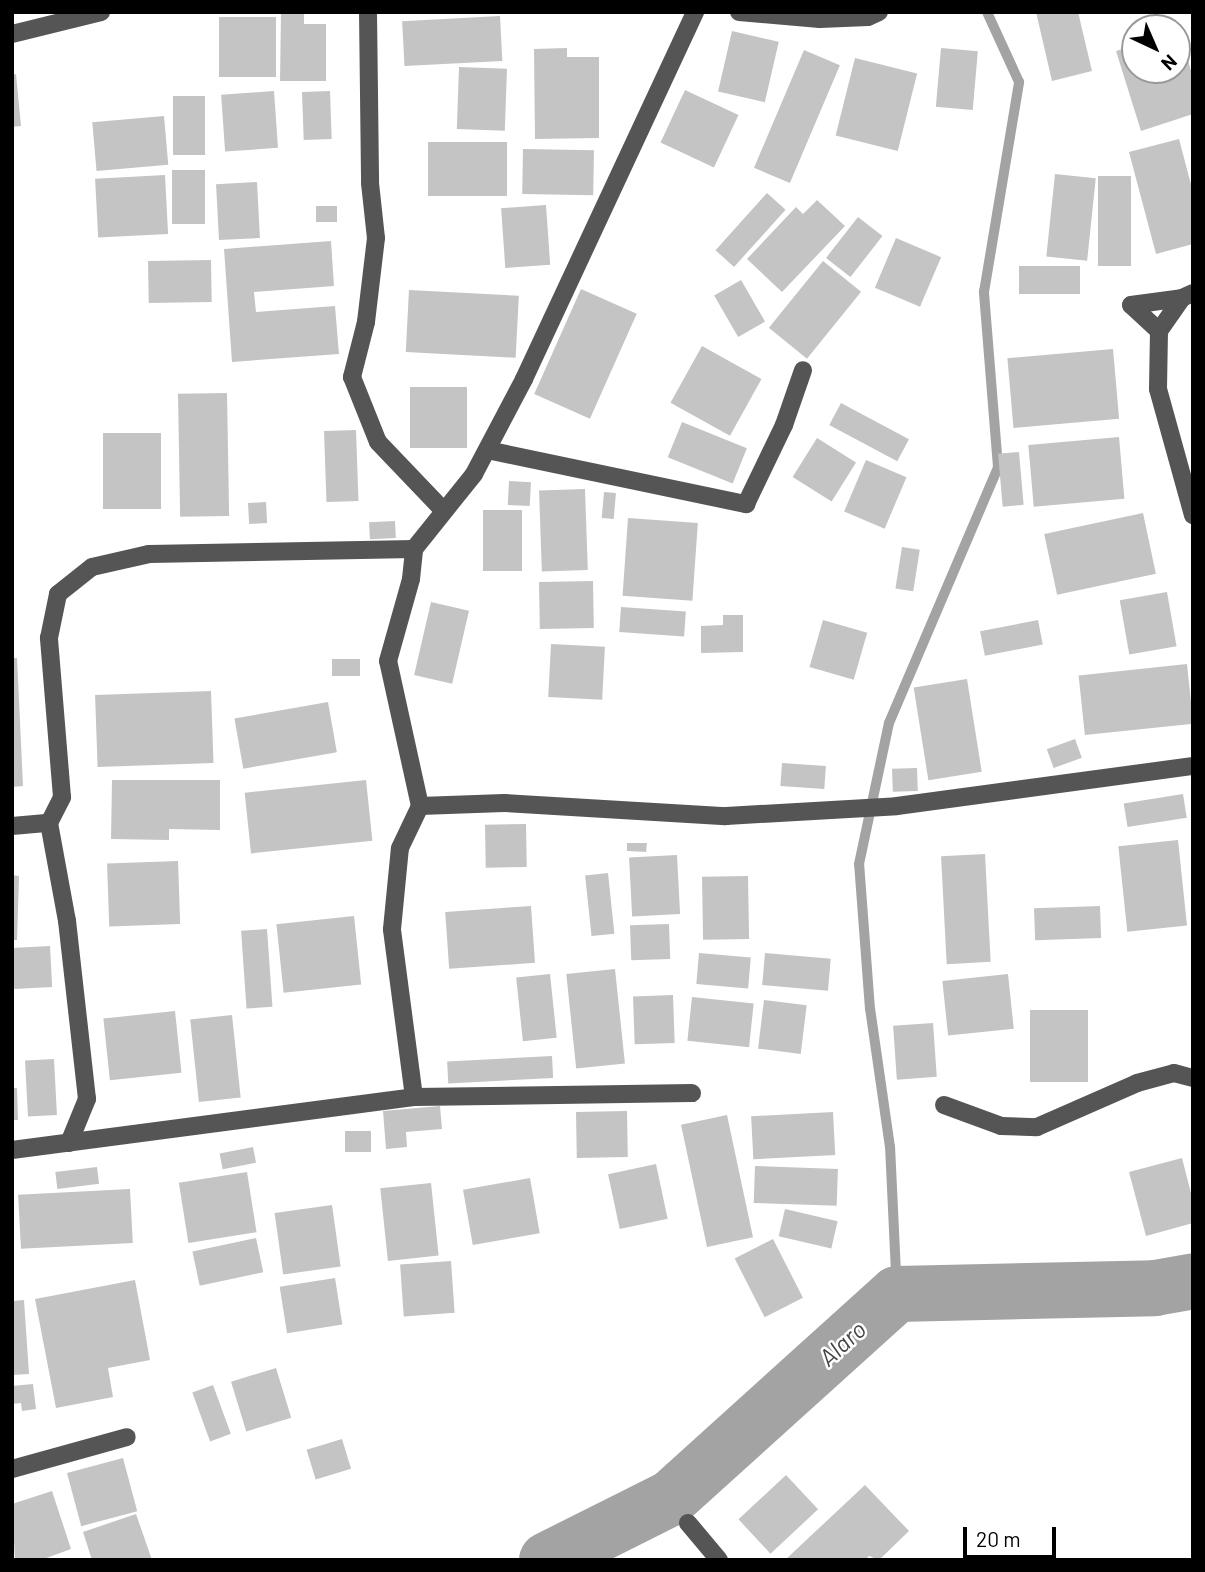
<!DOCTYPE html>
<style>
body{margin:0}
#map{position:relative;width:1205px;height:1572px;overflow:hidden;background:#fff;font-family:Barlow,sans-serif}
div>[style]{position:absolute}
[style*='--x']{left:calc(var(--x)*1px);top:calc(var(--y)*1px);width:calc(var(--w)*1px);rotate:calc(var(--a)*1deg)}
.stream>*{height:10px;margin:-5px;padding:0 5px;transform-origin:5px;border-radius:5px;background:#a3a3a3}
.river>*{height:56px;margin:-28px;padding:0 28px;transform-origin:28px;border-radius:28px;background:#a3a3a3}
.building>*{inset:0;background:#c4c4c4;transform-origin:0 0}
.minor>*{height:18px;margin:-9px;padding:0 9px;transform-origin:9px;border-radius:9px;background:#555}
span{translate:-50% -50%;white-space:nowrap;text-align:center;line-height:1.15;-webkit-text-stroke:5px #fff;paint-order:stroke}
.water-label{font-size:24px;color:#444;font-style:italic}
.frame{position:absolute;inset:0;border:14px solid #000;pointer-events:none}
.north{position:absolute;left:1121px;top:14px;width:70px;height:70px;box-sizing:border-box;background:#fff;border:2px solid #999;border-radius:50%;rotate:136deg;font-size:19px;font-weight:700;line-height:28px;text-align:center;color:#000}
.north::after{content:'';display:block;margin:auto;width:24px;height:32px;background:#000;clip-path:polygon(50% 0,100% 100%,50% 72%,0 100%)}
.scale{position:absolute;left:963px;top:1527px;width:93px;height:32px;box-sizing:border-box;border:4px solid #000;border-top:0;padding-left:9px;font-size:21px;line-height:24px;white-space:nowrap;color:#000;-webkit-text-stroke:5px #fff;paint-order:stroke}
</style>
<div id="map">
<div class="stream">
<i style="--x:897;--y:1294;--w:147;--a:-92.7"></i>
<i style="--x:890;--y:1147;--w:139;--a:-98.2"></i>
<i style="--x:870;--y:1009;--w:145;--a:-94.3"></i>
<i style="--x:859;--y:864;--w:144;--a:-78"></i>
<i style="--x:889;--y:723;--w:278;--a:-66.9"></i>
<i style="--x:998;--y:467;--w:176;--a:-94.6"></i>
<i style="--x:984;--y:292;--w:213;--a:-80.5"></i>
<i style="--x:1019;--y:82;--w:77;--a:-114.6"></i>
</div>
<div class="river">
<i style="--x:547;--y:1560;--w:139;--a:-26.6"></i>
<i style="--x:671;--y:1498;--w:304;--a:-42.1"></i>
<i style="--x:897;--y:1294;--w:258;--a:-1.3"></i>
<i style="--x:1155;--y:1288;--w:39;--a:-10"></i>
</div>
<div class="building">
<i style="clip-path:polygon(281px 12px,304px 12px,304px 24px,326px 24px,326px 81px,280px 81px)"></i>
<i style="clip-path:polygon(1036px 12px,1078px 12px,1092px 71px,1052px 81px)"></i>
<i style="left:500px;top:16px;width:45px;height:98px;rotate:87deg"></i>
<i style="left:219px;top:17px;width:57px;height:60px"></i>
<i style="clip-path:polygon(1178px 28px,1193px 77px,1193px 114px,1141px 131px,1116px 51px,1135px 45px,1135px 70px,1177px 70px)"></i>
<i style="left:732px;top:31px;width:48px;height:62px;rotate:13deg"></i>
<i style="clip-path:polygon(567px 48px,567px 57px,599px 57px,599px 138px,535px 139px,534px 49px)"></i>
<i style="left:941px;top:48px;width:37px;height:59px;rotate:5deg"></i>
<i style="left:804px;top:50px;width:39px;height:128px;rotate:23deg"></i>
<i style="left:855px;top:58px;width:64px;height:80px;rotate:14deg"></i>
<i style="left:459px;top:67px;width:48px;height:62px;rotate:2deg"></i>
<i style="clip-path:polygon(16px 74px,21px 126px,12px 127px,12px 75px)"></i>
<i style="left:685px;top:90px;width:59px;height:58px;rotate:25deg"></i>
<i style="left:274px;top:91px;width:57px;height:53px;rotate:86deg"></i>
<i style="left:330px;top:91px;width:48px;height:28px;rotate:88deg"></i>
<i style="left:205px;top:96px;width:59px;height:32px;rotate:90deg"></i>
<i style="left:164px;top:116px;width:49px;height:72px;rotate:85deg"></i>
<i style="clip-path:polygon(1179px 139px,1193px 192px,1193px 244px,1156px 254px,1129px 152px)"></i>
<i style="left:507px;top:142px;width:54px;height:79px;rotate:90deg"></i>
<i style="left:523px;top:149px;width:71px;height:45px;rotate:1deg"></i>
<i style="left:172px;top:170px;width:33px;height:54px"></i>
<i style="left:1055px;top:174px;width:41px;height:83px;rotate:6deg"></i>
<i style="left:165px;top:175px;width:59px;height:70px;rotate:87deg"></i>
<i style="left:1098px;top:176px;width:33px;height:90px"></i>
<i style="left:257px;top:182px;width:56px;height:41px;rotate:87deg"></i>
<i style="left:767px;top:193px;width:25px;height:77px;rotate:42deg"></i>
<i style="clip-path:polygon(817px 200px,845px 226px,782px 292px,747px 259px,796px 207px,803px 214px)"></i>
<i style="left:546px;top:205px;width:60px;height:45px;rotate:86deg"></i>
<i style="left:316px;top:206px;width:21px;height:16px"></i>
<i style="left:858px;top:217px;width:31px;height:52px;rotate:38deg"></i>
<i style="left:896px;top:238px;width:49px;height:54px;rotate:23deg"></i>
<i style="clip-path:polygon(331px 241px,334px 286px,254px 292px,256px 312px,335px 306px,339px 354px,232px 362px,224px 249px)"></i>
<i style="left:211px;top:260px;width:42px;height:63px;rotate:89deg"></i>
<i style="left:823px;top:261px;width:49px;height:86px;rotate:39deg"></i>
<i style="left:1080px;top:266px;width:28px;height:61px;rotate:90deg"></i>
<i style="left:741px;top:280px;width:48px;height:31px;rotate:60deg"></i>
<i style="left:581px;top:289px;width:61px;height:115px;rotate:24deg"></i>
<i style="left:409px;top:290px;width:110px;height:62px;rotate:3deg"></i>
<i style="left:702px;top:346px;width:68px;height:65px;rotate:29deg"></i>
<i style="left:1113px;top:349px;width:70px;height:106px;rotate:85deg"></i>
<i style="left:467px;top:387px;width:61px;height:57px;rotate:90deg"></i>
<i style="left:227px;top:393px;width:123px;height:49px;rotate:89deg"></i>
<i style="left:841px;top:403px;width:77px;height:25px;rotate:28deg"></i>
<i style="left:682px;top:422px;width:70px;height:38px;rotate:22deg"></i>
<i style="left:356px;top:430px;width:71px;height:32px;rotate:88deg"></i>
<i style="left:103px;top:433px;width:58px;height:76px"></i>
<i style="left:1119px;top:437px;width:62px;height:91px;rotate:85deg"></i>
<i style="left:817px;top:438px;width:46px;height:46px;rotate:32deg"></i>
<i style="left:1019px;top:452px;width:53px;height:21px;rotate:85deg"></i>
<i style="left:866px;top:460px;width:44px;height:56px;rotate:23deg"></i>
<i style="left:509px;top:481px;width:22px;height:24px;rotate:3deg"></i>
<i style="left:585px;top:489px;width:81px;height:46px;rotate:88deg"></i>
<i style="left:604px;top:492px;width:12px;height:26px;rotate:5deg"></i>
<i style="left:266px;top:502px;width:21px;height:18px;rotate:87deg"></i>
<i style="left:483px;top:510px;width:39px;height:61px"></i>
<i style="left:1143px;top:513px;width:62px;height:101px;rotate:78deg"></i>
<i style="left:628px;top:518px;width:70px;height:78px;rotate:4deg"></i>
<i style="left:395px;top:521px;width:17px;height:26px;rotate:87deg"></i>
<i style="left:902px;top:547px;width:18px;height:42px;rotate:9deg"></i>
<i style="left:593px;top:581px;width:47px;height:54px;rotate:89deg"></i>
<i style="left:1167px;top:592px;width:55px;height:48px;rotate:80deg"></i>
<i style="left:431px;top:602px;width:39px;height:75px;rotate:13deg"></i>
<i style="left:621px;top:607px;width:65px;height:25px;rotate:4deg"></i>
<i style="clip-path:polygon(723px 615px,743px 615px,743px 652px,701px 653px,701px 626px,723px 625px)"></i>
<i style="left:823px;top:620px;width:46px;height:49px;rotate:16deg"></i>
<i style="left:1038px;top:620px;width:25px;height:59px;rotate:79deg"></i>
<i style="left:551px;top:644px;width:54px;height:53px;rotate:3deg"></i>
<i style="clip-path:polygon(12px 658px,17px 658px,23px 786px,12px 787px)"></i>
<i style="left:360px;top:659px;width:17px;height:28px;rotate:90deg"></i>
<i style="left:1187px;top:664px;width:60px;height:109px;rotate:84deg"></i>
<i style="left:967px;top:679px;width:94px;height:54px;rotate:81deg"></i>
<i style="left:211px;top:691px;width:72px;height:116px;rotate:88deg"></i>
<i style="left:328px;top:702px;width:51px;height:95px;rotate:80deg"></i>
<i style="left:1075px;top:739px;width:20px;height:30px;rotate:70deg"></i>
<i style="left:782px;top:763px;width:44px;height:23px;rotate:4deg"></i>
<i style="left:917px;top:768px;width:23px;height:25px;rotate:88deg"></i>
<i style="clip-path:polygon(112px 780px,220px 780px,220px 830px,169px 829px,169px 840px,111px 839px)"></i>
<i style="left:366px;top:780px;width:61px;height:122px;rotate:84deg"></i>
<i style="left:1183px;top:794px;width:24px;height:60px;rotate:81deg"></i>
<i style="left:526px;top:824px;width:43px;height:41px;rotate:89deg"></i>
<i style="left:1178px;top:840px;width:86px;height:60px;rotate:84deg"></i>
<i style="clip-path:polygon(627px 843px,647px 843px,646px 852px,627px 851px)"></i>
<i style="left:985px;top:854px;width:108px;height:44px;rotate:87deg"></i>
<i style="left:677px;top:855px;width:59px;height:48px;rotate:87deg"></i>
<i style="left:178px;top:861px;width:63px;height:71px;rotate:88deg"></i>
<i style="left:608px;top:873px;width:61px;height:23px;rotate:84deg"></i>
<i style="clip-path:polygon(12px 875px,19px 876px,17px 940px,12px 940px)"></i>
<i style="left:748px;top:876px;width:63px;height:46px;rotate:89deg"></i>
<i style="left:531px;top:906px;width:57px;height:86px;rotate:86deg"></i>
<i style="left:1100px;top:906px;width:32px;height:66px;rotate:88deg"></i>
<i style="left:354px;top:916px;width:69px;height:78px;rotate:84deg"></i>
<i style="left:669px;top:924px;width:35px;height:39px;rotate:88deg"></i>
<i style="left:267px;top:929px;width:78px;height:26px;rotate:86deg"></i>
<i style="left:50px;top:946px;width:41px;height:38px;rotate:87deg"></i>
<i style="left:699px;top:953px;width:52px;height:31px;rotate:5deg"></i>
<i style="left:765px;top:953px;width:66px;height:32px;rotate:5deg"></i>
<i style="left:615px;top:969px;width:95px;height:49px;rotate:84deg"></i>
<i style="left:550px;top:974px;width:64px;height:34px;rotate:84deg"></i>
<i style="left:1008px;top:974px;width:55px;height:66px;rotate:84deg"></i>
<i style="left:673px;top:995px;width:48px;height:40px;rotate:88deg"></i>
<i style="left:692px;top:997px;width:62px;height:44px;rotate:6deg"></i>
<i style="left:764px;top:1000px;width:43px;height:49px;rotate:7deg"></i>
<i style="left:1030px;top:1010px;width:58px;height:72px"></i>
<i style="left:175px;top:1011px;width:62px;height:72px;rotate:84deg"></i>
<i style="left:232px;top:1015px;width:83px;height:42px;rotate:84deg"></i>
<i style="left:933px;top:1023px;width:54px;height:40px;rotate:86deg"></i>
<i style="left:552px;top:1056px;width:22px;height:105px;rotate:87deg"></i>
<i style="left:54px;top:1059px;width:56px;height:29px;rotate:87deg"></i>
<i style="clip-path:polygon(12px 1088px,17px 1088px,18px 1120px,12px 1120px)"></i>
<i style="clip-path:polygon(440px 1106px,442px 1129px,406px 1132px,407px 1147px,386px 1149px,383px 1111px)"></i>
<i style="left:627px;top:1111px;width:46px;height:51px;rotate:89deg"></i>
<i style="left:833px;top:1112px;width:43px;height:82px;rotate:87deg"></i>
<i style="left:727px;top:1115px;width:125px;height:47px;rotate:78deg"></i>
<i style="left:371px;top:1131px;width:21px;height:26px;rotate:90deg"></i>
<i style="left:253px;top:1147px;width:16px;height:34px;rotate:79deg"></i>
<i style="clip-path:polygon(1182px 1158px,1193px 1201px,1193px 1223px,1146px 1236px,1129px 1172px)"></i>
<i style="left:656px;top:1164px;width:56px;height:49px;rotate:78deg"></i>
<i style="left:755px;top:1166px;width:83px;height:37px;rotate:2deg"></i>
<i style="left:97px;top:1167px;width:17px;height:42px;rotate:83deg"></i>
<i style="left:247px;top:1172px;width:61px;height:69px;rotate:81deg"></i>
<i style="left:530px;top:1178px;width:56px;height:68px;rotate:80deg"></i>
<i style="left:431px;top:1183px;width:73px;height:51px;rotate:84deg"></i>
<i style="left:130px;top:1189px;width:54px;height:112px;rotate:87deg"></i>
<i style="left:332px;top:1205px;width:62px;height:58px;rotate:82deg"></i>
<i style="left:785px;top:1209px;width:54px;height:28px;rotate:13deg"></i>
<i style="left:256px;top:1238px;width:35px;height:65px;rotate:78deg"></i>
<i style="left:773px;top:1239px;width:66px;height:43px;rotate:63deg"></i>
<i style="left:451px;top:1261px;width:52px;height:51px;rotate:86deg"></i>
<i style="left:335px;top:1278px;width:47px;height:56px;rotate:81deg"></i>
<i style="clip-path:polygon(135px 1280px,150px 1360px,108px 1368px,113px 1397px,56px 1408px,35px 1299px)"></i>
<i style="clip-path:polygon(24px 1300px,29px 1374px,12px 1375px,12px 1301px)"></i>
<i style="left:276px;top:1368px;width:52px;height:47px;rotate:73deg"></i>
<i style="clip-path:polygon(33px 1384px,36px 1409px,22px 1411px,21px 1403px,12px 1404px,12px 1386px)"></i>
<i style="left:213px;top:1385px;width:52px;height:22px;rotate:70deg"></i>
<i style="left:342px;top:1439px;width:31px;height:37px;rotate:73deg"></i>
<i style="left:123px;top:1458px;width:55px;height:58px;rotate:75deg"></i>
<i style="left:786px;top:1475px;width:47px;height:65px;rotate:47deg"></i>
<i style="clip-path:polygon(865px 1485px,909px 1531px,879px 1560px,869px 1556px,865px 1560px,785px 1560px)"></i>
<i style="clip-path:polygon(52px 1491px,71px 1549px,41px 1560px,15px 1560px,12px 1504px)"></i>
<i style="clip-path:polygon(136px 1514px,152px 1560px,92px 1560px,83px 1532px)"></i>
</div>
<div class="minor">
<i style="--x:368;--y:12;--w:171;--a:89.3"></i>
<i style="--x:370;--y:183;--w:55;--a:83.8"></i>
<i style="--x:376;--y:238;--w:85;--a:96.8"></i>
<i style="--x:366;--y:322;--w:57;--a:104.3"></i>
<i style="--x:352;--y:377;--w:70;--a:68.2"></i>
<i style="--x:378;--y:442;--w:94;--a:46.3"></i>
<i style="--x:739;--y:12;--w:81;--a:4.9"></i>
<i style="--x:820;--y:19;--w:48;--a:-2.4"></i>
<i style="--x:868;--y:17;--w:12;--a:-24"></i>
<i style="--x:12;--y:34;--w:92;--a:-13.9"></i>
<i style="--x:1193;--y:293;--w:12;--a:156"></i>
<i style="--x:1182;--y:298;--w:40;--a:124.9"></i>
<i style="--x:1159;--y:331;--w:58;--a:91"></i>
<i style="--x:1158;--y:389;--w:131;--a:74.5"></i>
<i style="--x:1159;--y:331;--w:38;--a:-137"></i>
<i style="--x:1131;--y:305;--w:51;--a:-7.8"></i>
<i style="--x:487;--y:450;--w:265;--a:11.8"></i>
<i style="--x:746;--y:504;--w:88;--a:-64.3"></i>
<i style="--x:784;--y:425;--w:58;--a:-70.9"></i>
<i style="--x:420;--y:806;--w:84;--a:-2"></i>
<i style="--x:504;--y:803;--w:222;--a:3.4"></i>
<i style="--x:726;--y:816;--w:171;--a:-3.3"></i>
<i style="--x:897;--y:806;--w:299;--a:-7.7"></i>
<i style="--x:12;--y:826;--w:37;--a:-5"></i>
<i style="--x:414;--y:1097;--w:278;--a:-0.8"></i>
<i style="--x:944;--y:1105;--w:61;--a:20.2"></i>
<i style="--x:1001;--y:1126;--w:36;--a:2"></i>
<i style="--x:1037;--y:1127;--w:109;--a:-23.7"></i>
<i style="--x:1137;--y:1083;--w:38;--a:-15"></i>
<i style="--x:1174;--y:1073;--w:20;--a:15"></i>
<i style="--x:69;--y:1143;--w:48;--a:-67.8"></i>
<i style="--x:87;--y:1099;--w:179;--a:-96.4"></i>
<i style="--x:67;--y:921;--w:100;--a:-100.4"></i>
<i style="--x:49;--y:823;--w:29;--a:-63"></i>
<i style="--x:62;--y:797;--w:160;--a:-94.7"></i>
<i style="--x:49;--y:638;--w:45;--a:-78.4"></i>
<i style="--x:58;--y:594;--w:43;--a:-38.5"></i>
<i style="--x:92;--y:567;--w:58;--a:-12.8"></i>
<i style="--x:149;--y:554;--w:265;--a:-1.1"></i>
<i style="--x:12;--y:1150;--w:405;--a:-7.5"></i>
<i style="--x:414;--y:1097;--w:169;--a:-97.5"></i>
<i style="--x:392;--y:929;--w:81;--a:-84.4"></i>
<i style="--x:400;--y:848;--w:47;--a:-64.5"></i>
<i style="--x:420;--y:806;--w:148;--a:-102.4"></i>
<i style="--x:388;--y:661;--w:85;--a:-74.3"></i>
<i style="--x:411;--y:579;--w:30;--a:-84"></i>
<i style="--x:414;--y:549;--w:96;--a:-51.3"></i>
<i style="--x:474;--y:474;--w:107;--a:-62.2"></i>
<i style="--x:524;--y:379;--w:405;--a:-65"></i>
<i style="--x:12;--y:1469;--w:119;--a:-15.5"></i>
<i style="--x:688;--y:1523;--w:48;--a:50"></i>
</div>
<div class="water-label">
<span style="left:842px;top:1343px;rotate:-42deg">Alaro</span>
</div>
<div class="frame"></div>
<div class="north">N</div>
<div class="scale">20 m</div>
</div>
